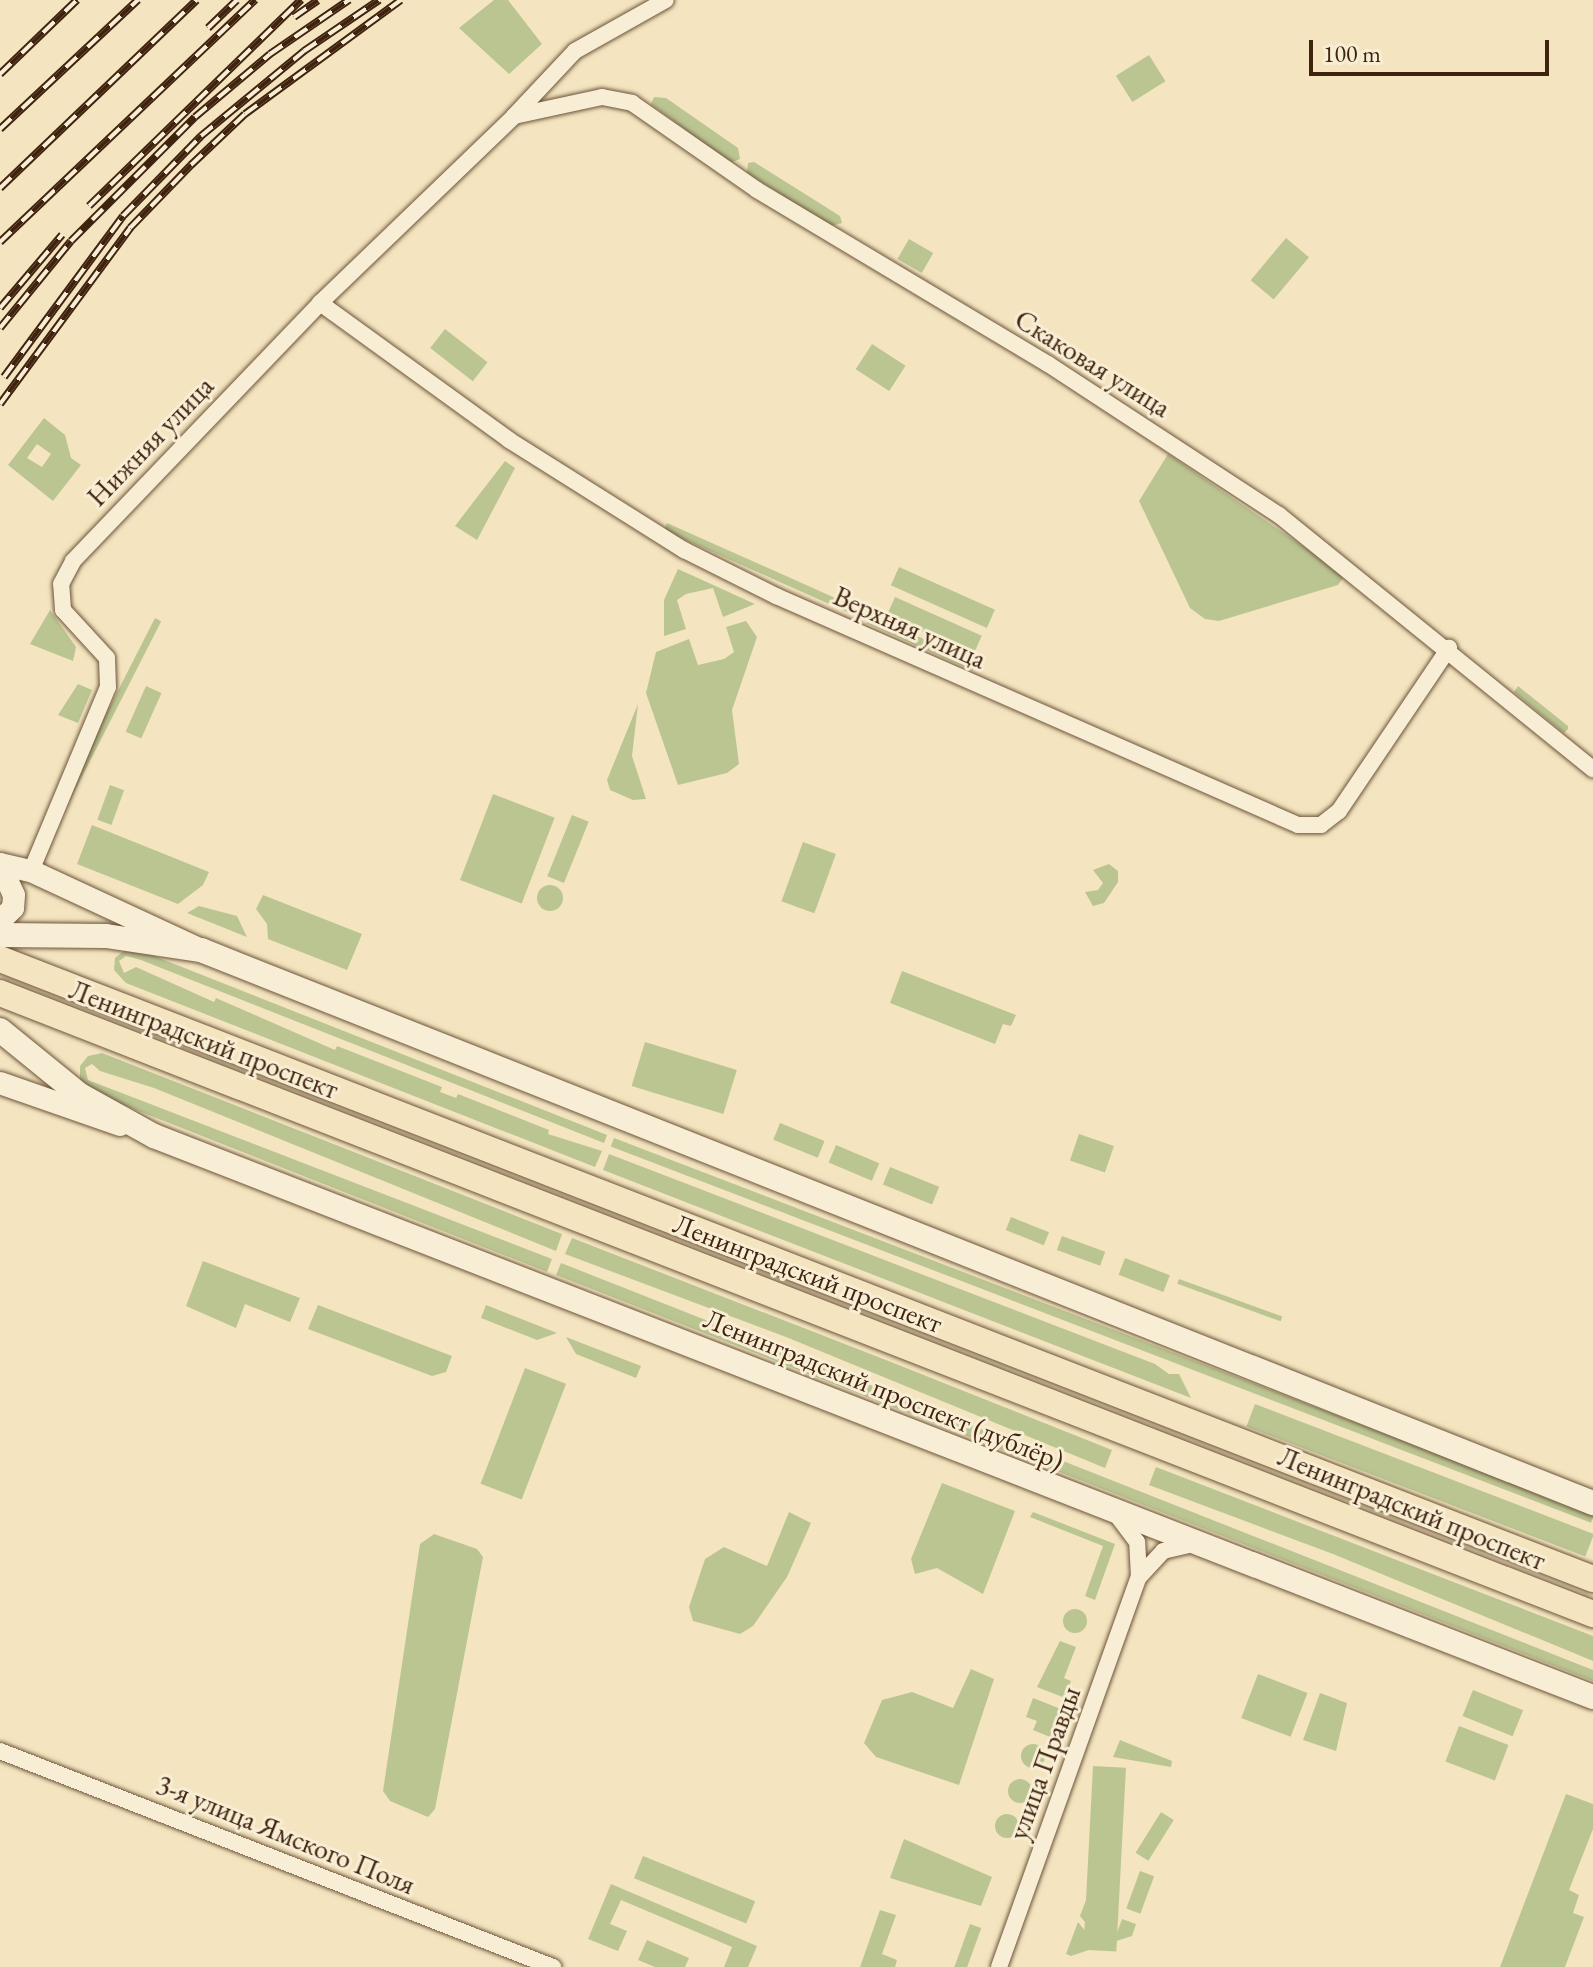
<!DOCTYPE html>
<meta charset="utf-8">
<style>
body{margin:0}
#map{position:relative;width:1593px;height:1967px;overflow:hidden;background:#f4e5c0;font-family:"EB Garamond",serif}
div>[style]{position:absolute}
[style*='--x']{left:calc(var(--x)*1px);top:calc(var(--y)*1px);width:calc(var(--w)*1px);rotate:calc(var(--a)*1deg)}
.green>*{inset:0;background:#bbc592;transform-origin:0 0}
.round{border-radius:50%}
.roads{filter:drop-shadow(0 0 2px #6d543a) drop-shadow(0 0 2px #6d543a)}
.minor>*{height:16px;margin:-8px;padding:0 8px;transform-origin:8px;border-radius:8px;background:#f8eed6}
.tertiary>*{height:22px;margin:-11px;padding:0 11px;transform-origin:11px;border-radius:11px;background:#f8eed6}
.secondary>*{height:24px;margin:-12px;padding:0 12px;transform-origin:12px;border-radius:12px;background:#f8eed6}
.primary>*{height:26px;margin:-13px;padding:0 13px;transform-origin:13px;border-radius:13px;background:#f4e5c0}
.rail>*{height:8px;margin-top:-4px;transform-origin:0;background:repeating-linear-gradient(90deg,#f8eed6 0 15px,#40230e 0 30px);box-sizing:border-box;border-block:2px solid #40230e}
span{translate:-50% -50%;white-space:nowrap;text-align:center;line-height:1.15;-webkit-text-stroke:6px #f8eed6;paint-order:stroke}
.street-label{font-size:28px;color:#40230e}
.scale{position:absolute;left:1309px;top:40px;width:240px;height:36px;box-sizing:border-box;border:4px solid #40230e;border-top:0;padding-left:10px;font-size:24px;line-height:28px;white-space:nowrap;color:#40230e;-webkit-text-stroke:6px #f8eed6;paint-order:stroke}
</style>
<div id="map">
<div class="green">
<i style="clip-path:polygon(494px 0,508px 0,542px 44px,509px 74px,459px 28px)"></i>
<i style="left:1149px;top:55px;width:31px;height:39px;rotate:58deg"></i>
<i style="clip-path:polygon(654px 97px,666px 98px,738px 148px,740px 159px,730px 163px,651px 104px)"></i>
<i style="clip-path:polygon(754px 162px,840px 216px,842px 223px,831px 226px,747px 173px,748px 163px)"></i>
<i style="left:1286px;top:238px;width:30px;height:55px;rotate:40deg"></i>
<i style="left:909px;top:239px;width:28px;height:23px;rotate:30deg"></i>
<i style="left:445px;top:329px;width:54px;height:24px;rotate:38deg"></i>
<i style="left:872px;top:344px;width:40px;height:30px;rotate:33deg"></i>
<i style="clip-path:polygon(evenodd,44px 418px,65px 435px,71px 458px,81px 465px,53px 501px,8px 465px,44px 418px,37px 444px,51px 454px,42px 467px,27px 458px,37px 444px)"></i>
<i style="clip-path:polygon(1168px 454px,1345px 575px,1338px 585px,1219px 621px,1205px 619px,1190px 608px,1139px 501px)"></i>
<i style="clip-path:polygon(505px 461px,515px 468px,477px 540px,455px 526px)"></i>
<i style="left:667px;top:523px;width:213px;height:8px;rotate:24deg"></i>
<i style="left:899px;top:567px;width:105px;height:20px;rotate:24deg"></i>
<i style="clip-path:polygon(678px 569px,755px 604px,723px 617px,713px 588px,686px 594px,677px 600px,686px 629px,664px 636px,664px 600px)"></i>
<i style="left:895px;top:597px;width:95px;height:21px;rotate:24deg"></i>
<i style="clip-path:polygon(50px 610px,76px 647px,73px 661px,30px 644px)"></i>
<i style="left:870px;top:615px;width:116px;height:9px;rotate:24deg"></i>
<i style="left:155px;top:618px;width:7px;height:256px;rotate:27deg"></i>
<i style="clip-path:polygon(746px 621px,757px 637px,732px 710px,739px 764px,727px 773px,678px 785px,646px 693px,656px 652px,689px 639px,698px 665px,724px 659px,734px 652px,726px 627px)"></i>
<i style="clip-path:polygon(78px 684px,92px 690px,78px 723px,58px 715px)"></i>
<i style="left:146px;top:686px;width:17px;height:50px;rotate:24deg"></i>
<i style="clip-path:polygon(1518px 686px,1568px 726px,1568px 729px,1564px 733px,1514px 692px)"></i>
<i style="clip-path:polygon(638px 704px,632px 756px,646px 799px,633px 800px,610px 790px,607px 780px)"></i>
<i style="left:110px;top:785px;width:15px;height:37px;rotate:20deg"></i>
<i style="left:493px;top:794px;width:66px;height:92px;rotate:21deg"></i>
<i style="left:572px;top:815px;width:18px;height:66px;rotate:22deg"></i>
<i style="clip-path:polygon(92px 825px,209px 872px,203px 885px,178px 904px,77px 864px)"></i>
<i style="left:803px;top:842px;width:35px;height:63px;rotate:20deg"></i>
<i style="clip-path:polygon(1109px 864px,1118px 871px,1118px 882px,1104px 903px,1093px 906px,1085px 892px,1098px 890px,1103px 883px,1093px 870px)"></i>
<i class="round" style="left:537px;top:885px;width:26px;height:26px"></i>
<i style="clip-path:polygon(263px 895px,362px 934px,347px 970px,268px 939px,267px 924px,256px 909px)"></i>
<i style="clip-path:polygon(199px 906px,237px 916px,247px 937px,187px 913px)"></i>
<i style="clip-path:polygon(139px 950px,607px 1135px,604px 1143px,141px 960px,126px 956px,119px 961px,124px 973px,136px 967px,214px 1002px,216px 998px,335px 1050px,337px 1046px,442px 1087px,440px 1092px,456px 1098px,458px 1094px,549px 1130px,548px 1134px,602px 1151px,595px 1167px,126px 983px,114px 970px,115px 958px,125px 950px)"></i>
<i style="clip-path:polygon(902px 971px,1016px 1015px,1011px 1026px,1003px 1024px,995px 1044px,890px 1003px)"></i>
<i style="left:645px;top:1042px;width:96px;height:46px;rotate:17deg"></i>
<i style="clip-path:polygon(102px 1053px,562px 1234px,556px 1251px,154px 1088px,100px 1071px,92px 1064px,85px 1068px,88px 1080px,552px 1259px,547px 1272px,88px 1091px,80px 1083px,80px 1066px,88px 1056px)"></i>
<i style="left:780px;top:1123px;width:48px;height:18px;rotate:22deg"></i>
<i style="left:1079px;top:1134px;width:37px;height:28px;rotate:19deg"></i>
<i style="left:614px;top:1138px;width:1050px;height:9px;rotate:21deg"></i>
<i style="left:836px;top:1145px;width:47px;height:19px;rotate:23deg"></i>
<i style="clip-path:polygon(609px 1154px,1155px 1364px,1169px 1374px,1179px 1374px,1191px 1398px,603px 1170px)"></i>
<i style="left:890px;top:1167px;width:53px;height:19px;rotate:22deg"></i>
<i style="left:1011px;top:1217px;width:41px;height:14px;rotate:22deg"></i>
<i style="left:1062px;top:1236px;width:46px;height:15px;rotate:20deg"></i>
<i style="clip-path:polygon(572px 1238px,891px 1362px,1112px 1450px,1105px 1468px,786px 1337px,565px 1254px)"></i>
<i style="left:1125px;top:1258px;width:48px;height:18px;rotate:21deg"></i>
<i style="clip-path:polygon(203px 1261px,300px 1298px,290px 1322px,245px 1304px,236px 1328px,186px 1306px)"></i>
<i style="clip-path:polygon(561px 1263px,1593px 1670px,1593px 1681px,556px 1275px)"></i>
<i style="left:1179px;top:1279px;width:110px;height:5px;rotate:20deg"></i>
<i style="clip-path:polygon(318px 1305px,452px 1356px,446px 1372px,432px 1376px,308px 1329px)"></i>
<i style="clip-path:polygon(486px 1305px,557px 1333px,537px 1340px,481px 1318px)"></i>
<i style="clip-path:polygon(566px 1337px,641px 1366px,636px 1378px,576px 1354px)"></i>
<i style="left:525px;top:1368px;width:44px;height:124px;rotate:21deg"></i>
<i style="left:1255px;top:1404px;width:363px;height:24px;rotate:21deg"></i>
<i style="clip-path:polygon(1156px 1467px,1593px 1636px,1593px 1661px,1333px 1554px,1149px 1485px)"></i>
<i style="clip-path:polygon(942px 1483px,1015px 1511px,983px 1594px,937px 1568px,915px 1574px,911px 1559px)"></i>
<i style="clip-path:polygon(789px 1512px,811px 1523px,787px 1577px,753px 1626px,740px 1634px,693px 1621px,689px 1607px,705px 1559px,724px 1547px,767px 1566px)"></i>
<i style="clip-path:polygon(1033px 1512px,1115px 1544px,1095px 1600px,1085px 1596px,1103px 1546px,1030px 1517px)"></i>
<i style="clip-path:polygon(434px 1534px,477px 1549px,483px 1557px,435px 1809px,428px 1817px,390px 1801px,383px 1791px,420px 1544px)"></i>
<i class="round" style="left:1063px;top:1609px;width:24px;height:24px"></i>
<i style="clip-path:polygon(1060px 1641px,1076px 1647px,1064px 1678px,1071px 1681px,1065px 1698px,1037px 1687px)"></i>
<i style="clip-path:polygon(971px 1669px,994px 1679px,959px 1785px,876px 1757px,864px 1743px,882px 1700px,912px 1692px,953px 1708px)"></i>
<i style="left:1258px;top:1674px;width:53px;height:47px;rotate:21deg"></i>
<i style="left:1473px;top:1690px;width:54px;height:28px;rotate:22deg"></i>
<i style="clip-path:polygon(1320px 1693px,1347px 1703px,1336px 1751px,1303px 1740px)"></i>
<i style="clip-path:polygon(1033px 1698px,1061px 1709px,1050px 1737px,1033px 1730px,1037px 1721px,1026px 1717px)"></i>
<i style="left:1459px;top:1726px;width:53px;height:38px;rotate:21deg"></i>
<i style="clip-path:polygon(1120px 1740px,1172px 1761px,1171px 1767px,1113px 1757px)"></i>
<i class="round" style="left:1021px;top:1744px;width:24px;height:24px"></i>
<i style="left:1093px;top:1766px;width:33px;height:184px;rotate:3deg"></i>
<i class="round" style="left:1008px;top:1779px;width:24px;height:24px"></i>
<i style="clip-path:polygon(1566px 1794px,1593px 1804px,1593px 1829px,1569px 1890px,1579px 1895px,1573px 1913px,1584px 1917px,1565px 1967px,1500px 1967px)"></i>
<i style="left:1161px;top:1812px;width:15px;height:48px;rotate:32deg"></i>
<i class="round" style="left:995px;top:1814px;width:24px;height:24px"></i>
<i style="clip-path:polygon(904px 1839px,992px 1877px,981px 1906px,890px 1878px)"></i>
<i style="left:643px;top:1856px;width:121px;height:24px;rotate:22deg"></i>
<i style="left:1140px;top:1871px;width:15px;height:40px;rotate:20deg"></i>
<i style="clip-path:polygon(1094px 1879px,1102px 1890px,1090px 1924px,1117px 1933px,1122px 1919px,1136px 1924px,1132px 1936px,1104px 1945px,1080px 1916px)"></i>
<i style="clip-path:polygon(611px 1884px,757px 1946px,748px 1967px,724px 1967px,732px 1947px,621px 1900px,610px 1924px,627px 1931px,618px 1951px,588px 1939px)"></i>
<i style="clip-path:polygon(880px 1910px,896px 1915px,882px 1954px,897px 1960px,895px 1967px,860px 1967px)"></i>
<i style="clip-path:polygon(1078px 1922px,1098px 1947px,1071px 1956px,1066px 1954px)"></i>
<i style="left:970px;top:1924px;width:12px;height:46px;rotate:20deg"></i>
<i style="clip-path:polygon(647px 1940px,689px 1958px,685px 1967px,655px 1967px,638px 1960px)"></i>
</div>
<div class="roads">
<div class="minor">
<i style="--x:514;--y:116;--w:89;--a:-46.8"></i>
<i style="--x:575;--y:51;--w:104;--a:-29.3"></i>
<i style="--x:320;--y:303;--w:233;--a:35.9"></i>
<i style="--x:509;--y:440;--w:207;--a:32.2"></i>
<i style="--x:684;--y:550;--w:103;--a:26.6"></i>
<i style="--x:776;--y:596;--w:570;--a:23.69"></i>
<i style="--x:1298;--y:825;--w:23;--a:0"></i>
<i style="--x:1321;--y:825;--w:23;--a:-38"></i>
<i style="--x:1339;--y:811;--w:197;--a:-56"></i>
<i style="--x:31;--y:871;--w:199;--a:-67.3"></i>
<i style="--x:108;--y:687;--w:29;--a:-92"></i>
<i style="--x:107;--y:658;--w:65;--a:-132.5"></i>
<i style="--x:63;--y:610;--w:26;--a:-94"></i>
<i style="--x:61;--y:584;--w:26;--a:-62"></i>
<i style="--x:73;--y:561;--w:357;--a:-46.2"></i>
<i style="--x:320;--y:303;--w:269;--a:-43.9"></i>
<i style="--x:514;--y:116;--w:90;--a:-12.2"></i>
<i style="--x:602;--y:97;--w:31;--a:11"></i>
<i style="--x:632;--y:103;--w:152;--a:34.8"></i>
<i style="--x:757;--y:190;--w:339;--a:30.9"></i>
<i style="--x:1048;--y:364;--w:276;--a:33.2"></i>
<i style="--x:1279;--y:515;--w:404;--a:39"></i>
<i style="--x:1140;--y:1576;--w:34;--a:-47"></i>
<i style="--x:1163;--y:1551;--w:32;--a:-13"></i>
<i style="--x:0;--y:1751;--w:594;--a:21.34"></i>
<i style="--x:999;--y:1967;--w:414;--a:-70.3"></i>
<i style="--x:1139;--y:1577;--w:35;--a:-93"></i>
<i style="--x:1137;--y:1542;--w:36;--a:-127"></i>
</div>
<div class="tertiary">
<i style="--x:0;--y:864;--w:32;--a:13"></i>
<i style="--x:31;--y:871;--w:183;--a:24.9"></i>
<i style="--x:0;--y:864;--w:34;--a:66"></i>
<i style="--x:14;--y:895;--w:13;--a:94"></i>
<i style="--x:13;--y:908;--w:18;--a:135"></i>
<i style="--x:0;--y:1083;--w:127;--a:19.3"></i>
</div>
<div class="secondary">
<i style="--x:0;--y:935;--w:106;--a:0.5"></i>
<i style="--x:106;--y:936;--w:96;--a:8.4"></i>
<i style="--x:201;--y:950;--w:1498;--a:21.67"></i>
<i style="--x:0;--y:1030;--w:103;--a:39.1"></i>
<i style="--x:80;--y:1095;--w:85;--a:29"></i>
<i style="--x:154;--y:1136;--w:1544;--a:21.3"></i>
</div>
<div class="primary">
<i style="--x:0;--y:959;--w:1709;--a:21.27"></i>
<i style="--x:0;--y:993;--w:1710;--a:21.3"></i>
</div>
</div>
<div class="rail">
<i style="--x:294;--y:17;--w:29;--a:-35"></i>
<i style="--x:208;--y:28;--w:40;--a:-44"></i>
<i style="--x:0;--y:74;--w:107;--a:-43.9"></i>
<i style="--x:0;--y:129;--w:189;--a:-43.1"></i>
<i style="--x:0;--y:188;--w:272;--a:-43.7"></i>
<i style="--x:89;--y:206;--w:296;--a:-44.2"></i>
<i style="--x:0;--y:242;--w:352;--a:-43.5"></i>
<i style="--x:0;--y:308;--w:96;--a:-49.7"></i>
<i style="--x:0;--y:328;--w:112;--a:-50.8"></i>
<i style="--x:71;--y:241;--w:175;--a:-45"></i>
<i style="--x:195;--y:117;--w:98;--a:-40"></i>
<i style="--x:270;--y:54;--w:96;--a:-34.4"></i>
<i style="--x:4;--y:377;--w:200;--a:-53.5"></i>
<i style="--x:123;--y:216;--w:112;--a:-45.7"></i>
<i style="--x:201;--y:136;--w:134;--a:-39.5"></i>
<i style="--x:304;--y:51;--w:91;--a:-34.2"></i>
<i style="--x:0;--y:404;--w:219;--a:-53.5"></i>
<i style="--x:130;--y:228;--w:88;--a:-45.9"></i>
<i style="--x:191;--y:165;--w:74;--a:-43.4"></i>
<i style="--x:245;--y:114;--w:193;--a:-36.2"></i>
</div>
<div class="street-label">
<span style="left:1093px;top:363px;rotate:32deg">Скаковая улица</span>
<span style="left:150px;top:441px;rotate:-46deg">Нижняя улица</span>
<span style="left:910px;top:627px;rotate:24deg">Верхняя улица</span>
<span style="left:204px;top:1039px;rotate:21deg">Ленинградский проспект</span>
<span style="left:808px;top:1273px;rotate:21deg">Ленинградский проспект</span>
<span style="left:884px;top:1389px;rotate:22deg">Ленинградский проспект (дублёр)</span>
<span style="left:1412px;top:1508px;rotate:22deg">Ленинградский проспект</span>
<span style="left:1044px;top:1763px;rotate:-70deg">улица Правды</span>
<span style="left:286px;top:1834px;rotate:22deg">3-я улица Ямского Поля</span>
</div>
<div class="scale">100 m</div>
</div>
